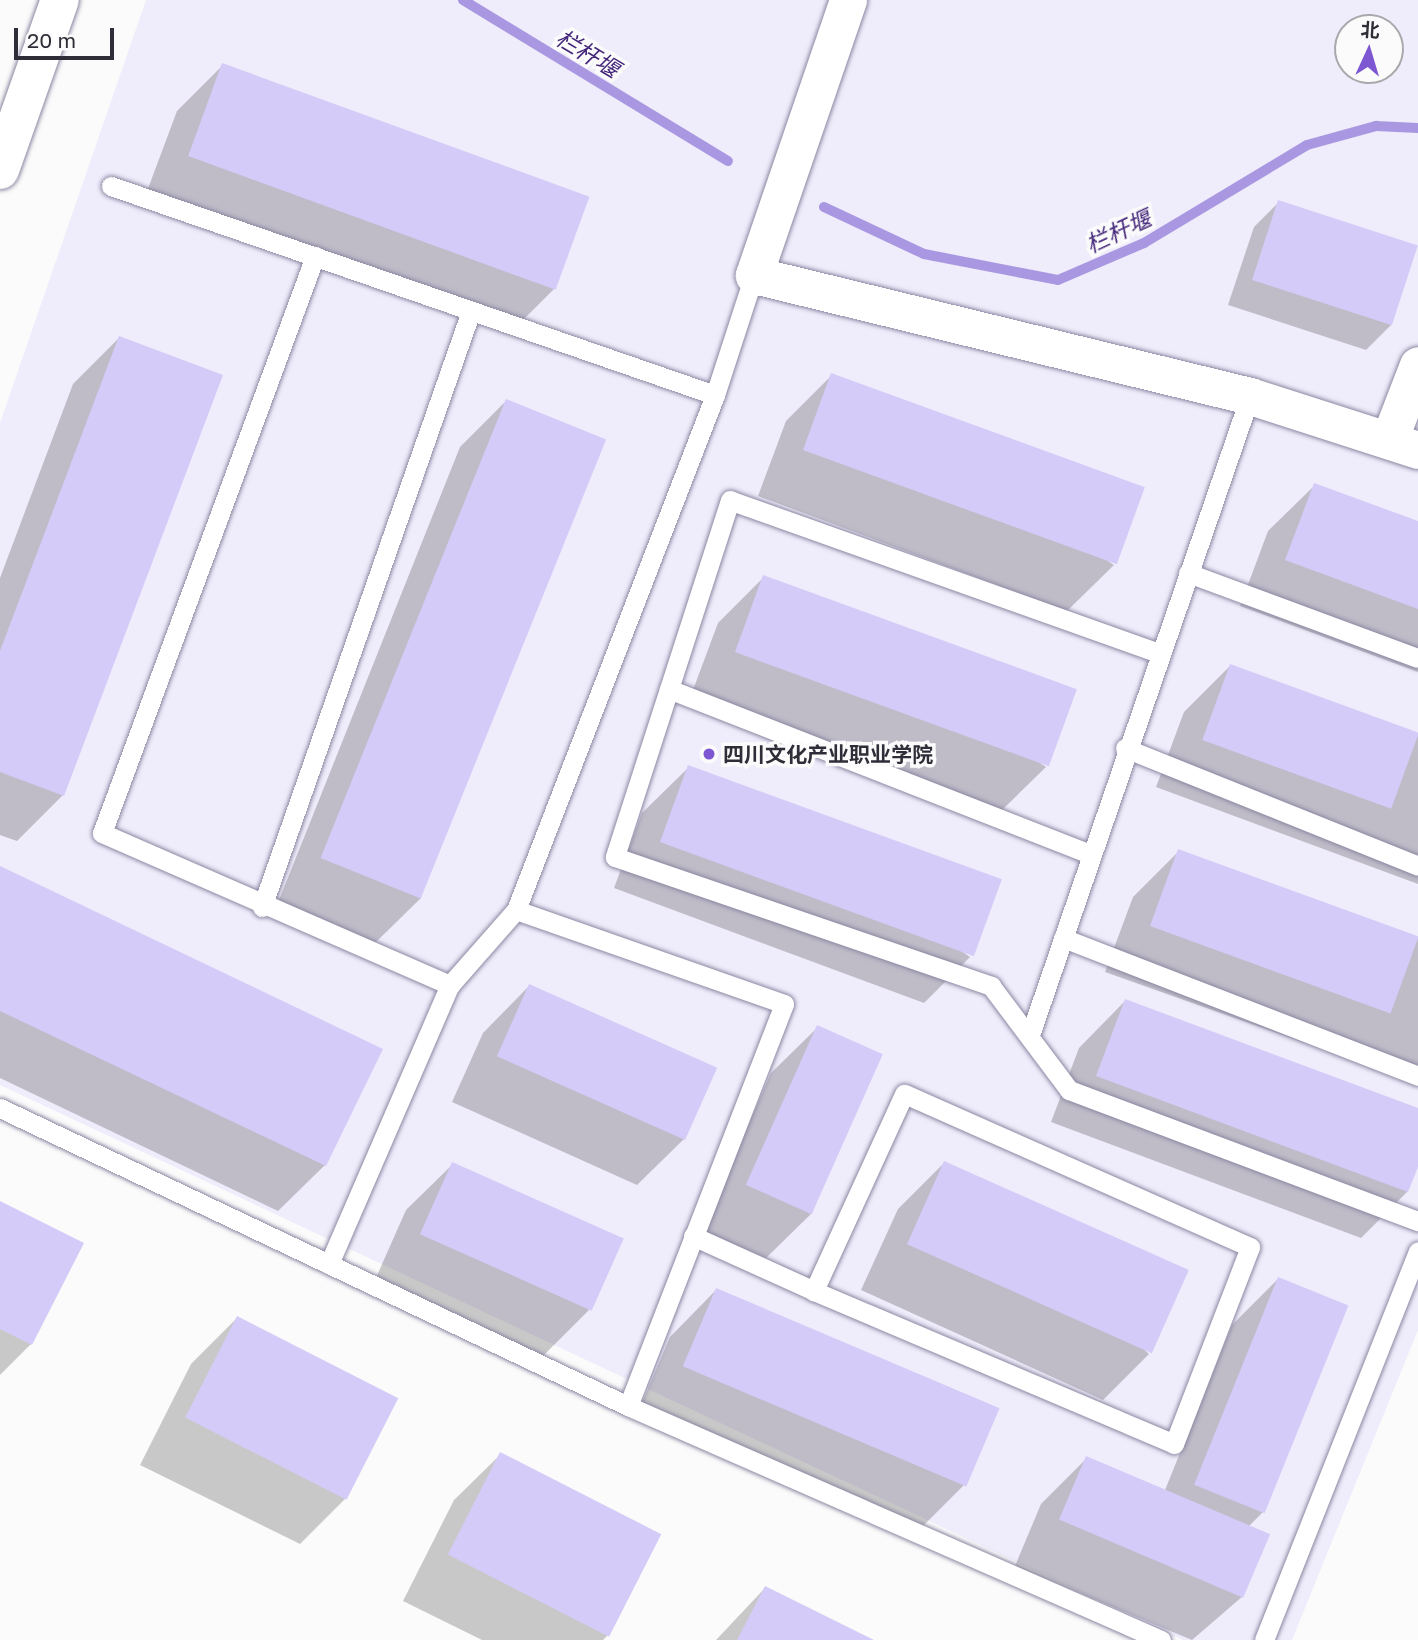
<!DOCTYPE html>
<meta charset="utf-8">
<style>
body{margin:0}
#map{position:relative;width:1418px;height:1640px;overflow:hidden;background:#fbfbfb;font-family:"Golos Text","Noto Sans SC",sans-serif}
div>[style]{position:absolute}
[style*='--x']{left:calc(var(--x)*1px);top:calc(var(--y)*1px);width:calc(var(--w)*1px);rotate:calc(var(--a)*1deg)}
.built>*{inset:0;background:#efecfb}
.shadow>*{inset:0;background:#0003}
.stream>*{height:10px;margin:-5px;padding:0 5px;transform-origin:5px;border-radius:5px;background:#a998e1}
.building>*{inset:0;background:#d4cbf8;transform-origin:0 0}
.roads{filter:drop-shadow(0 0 2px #8c87a2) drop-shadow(0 0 2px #8c87a2)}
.service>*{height:19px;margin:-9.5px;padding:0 9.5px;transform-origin:9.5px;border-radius:9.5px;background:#fff}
.minor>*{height:37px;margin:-18.5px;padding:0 18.5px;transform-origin:18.5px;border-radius:18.5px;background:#fff}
.tertiary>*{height:38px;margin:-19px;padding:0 19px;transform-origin:19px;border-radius:19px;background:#fff}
.dots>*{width:19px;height:19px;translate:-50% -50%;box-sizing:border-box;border:4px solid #fbfbfb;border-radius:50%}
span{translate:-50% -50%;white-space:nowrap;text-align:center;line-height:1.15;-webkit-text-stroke:7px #fbfbfb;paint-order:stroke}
.poi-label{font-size:21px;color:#2f2d37;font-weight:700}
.left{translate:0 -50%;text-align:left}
.water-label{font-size:23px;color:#43267a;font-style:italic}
.north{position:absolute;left:1334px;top:14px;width:70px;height:70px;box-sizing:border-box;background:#fbfbfb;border:2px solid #a9a9ad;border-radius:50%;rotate:4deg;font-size:19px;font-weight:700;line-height:28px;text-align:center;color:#2f2d37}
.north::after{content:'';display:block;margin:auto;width:24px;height:32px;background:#7d57d1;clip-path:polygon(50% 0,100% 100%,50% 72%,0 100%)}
.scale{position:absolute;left:14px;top:28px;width:100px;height:32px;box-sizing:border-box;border:4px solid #2f2d37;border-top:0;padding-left:9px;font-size:21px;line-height:24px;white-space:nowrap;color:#2f2d37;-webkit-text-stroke:5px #fbfbfb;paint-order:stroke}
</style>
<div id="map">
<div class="built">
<i style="clip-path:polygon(evenodd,146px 0,1418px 0,1418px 1330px,1292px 1640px,1183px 1640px,0 1085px,0 423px,146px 0,1348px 28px,1390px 28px,1390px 70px,1348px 70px,1348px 28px)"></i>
</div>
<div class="shadow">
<i style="clip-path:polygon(223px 65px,555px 288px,509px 334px,143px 202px,177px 111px)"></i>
<i style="clip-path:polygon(1279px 202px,1391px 325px,1366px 350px,1228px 305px,1254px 227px)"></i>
<i style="clip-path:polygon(119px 338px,63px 795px,17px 841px,0 835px,0 578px,73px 384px)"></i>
<i style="clip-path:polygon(832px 375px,1114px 565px,1067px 611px,758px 496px,786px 421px)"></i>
<i style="clip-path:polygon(506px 401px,421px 898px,374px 944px,277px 905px,460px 447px)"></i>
<i style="clip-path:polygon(1315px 485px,1418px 523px,1418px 672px,1240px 606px,1268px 531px)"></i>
<i style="clip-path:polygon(764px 577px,1046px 767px,999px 813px,690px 698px,718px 623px)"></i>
<i style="clip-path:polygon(1230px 666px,1418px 735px,1418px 884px,1156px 787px,1184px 712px)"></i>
<i style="clip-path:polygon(689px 767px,970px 957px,924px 1003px,614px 888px,642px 813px)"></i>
<i style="clip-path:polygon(1179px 851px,1418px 939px,1418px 1083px,1105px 972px,1133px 897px)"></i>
<i style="clip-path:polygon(0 868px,325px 1165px,278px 1211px,0 1078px)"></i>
<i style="clip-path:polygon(529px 986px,684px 1139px,637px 1185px,452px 1102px,483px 1033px)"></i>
<i style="clip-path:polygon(1125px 1001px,1418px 1110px,1418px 1162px,1407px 1192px,1361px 1238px,1051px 1122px,1079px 1048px)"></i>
<i style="clip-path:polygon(818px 1027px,813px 1212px,766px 1258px,702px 1231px,771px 1073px)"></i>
<i style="clip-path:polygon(944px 1163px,1149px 1354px,1103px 1400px,861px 1290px,898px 1209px)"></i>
<i style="clip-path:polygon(453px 1164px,589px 1310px,543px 1356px,375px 1280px,406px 1210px)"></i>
<i style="clip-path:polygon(0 1203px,31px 1344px,0 1375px)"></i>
<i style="clip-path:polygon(1278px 1279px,1263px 1512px,1249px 1526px,1243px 1596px,1192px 1640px,1015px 1566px,1041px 1504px,1087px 1458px,1165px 1490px,1232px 1325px)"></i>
<i style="clip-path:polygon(716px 1290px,998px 1408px,966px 1483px,920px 1529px,638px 1412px,670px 1337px)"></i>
<i style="clip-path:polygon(237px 1318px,346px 1498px,300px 1544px,140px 1465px,191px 1364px)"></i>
<i style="clip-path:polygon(501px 1454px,609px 1634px,603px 1640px,482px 1640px,403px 1601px,454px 1500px)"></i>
<i style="clip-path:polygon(765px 1588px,870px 1640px,716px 1640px)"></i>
</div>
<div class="stream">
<i style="--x:463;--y:0;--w:310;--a:31.3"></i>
<i style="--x:824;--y:207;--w:110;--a:25.2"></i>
<i style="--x:924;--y:254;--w:136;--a:11"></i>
<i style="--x:1058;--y:280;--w:94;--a:-23.3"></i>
<i style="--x:1144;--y:243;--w:190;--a:-31"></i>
<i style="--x:1307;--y:145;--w:72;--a:-15.4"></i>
<i style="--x:1376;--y:126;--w:42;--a:2.7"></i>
</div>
<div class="building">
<i style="left:222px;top:63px;width:391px;height:99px;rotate:20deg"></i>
<i style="left:1278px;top:200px;width:147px;height:84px;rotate:18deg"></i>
<i style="clip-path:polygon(119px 336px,223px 375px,64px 796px,0 772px,0 651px)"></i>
<i style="left:831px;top:373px;width:334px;height:82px;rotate:20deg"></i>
<i style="left:506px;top:399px;width:108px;height:495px;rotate:22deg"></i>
<i style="clip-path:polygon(1314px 483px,1418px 521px,1418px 609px,1285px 560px)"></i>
<i style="left:763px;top:575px;width:334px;height:82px;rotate:20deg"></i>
<i style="left:1230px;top:664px;width:201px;height:81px;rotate:20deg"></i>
<i style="left:688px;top:765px;width:334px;height:82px;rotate:20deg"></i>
<i style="left:1178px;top:849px;width:256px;height:82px;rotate:20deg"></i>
<i style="clip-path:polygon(0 866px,383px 1049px,326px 1166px,0 1011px)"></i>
<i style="left:529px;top:984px;width:206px;height:79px;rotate:24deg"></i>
<i style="clip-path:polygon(1125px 999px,1418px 1108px,1418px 1167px,1408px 1192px,1096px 1076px)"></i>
<i style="left:817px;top:1025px;width:72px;height:175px;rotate:24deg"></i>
<i style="left:944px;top:1161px;width:268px;height:91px;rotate:24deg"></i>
<i style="left:452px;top:1162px;width:188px;height:79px;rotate:24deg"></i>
<i style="clip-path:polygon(0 1201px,84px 1243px,32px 1345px,0 1329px)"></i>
<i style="left:1278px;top:1277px;width:76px;height:224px;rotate:22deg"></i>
<i style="left:716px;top:1288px;width:308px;height:85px;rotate:23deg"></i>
<i style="left:237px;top:1316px;width:181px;height:114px;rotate:27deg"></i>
<i style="left:500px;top:1452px;width:181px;height:115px;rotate:27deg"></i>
<i style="left:1086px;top:1456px;width:200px;height:69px;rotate:23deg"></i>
<i style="clip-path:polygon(765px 1586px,874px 1640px,737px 1640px)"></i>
</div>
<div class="roads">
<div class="service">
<i style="--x:111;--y:186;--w:639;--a:19.09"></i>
<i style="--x:315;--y:256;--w:615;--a:110.26"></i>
<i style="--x:102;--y:833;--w:380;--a:23.6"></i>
<i style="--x:1188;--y:573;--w:245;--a:20.3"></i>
<i style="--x:1159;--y:653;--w:455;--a:-160.4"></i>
<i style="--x:730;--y:500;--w:375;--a:107.9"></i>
<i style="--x:615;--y:857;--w:398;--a:18.9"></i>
<i style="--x:991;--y:986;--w:130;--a:53.1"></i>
<i style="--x:1069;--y:1090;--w:373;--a:20.6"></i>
<i style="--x:669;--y:689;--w:452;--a:21.4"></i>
<i style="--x:1125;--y:748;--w:316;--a:21.9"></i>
<i style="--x:262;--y:907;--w:632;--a:-70.68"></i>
<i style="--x:516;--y:910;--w:284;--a:19.3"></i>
<i style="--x:784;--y:1004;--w:431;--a:111.2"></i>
<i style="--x:1063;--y:938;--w:381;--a:21.2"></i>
<i style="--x:1031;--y:1032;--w:673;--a:-71"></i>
<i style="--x:0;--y:1108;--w:695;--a:25.39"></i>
<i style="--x:628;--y:1406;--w:582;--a:23.7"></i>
<i style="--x:693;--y:1236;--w:133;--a:24.4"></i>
<i style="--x:814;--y:1291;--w:391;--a:23"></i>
<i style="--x:1174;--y:1444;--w:211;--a:-68.9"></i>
<i style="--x:1250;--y:1247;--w:378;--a:-156.1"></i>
<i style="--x:904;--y:1094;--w:217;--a:114.6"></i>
<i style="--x:329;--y:1264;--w:304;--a:-66.6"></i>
<i style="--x:450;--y:985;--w:100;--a:-48.7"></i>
<i style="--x:516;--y:910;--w:552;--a:-68.87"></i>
<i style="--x:715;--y:395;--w:126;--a:-72"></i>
<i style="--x:1264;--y:1640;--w:418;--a:-68.4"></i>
</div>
<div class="minor">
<i style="--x:848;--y:0;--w:291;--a:108.9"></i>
<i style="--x:754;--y:275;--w:511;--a:13.71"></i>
<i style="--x:1250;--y:396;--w:176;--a:17.8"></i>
<i style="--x:1389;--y:440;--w:80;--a:-68.9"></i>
</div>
<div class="tertiary">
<i style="--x:0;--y:170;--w:180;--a:-70.6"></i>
</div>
</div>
<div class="dots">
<i style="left:709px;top:754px;background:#7d57d1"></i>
</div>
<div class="poi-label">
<span class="left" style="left:723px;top:754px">四川文化产业职业学院</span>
</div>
<div class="water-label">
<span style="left:588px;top:53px;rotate:31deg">栏杆堰</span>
<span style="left:1118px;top:231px;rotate:-25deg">栏杆堰</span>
</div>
<div class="north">北</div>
<div class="scale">20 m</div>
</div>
